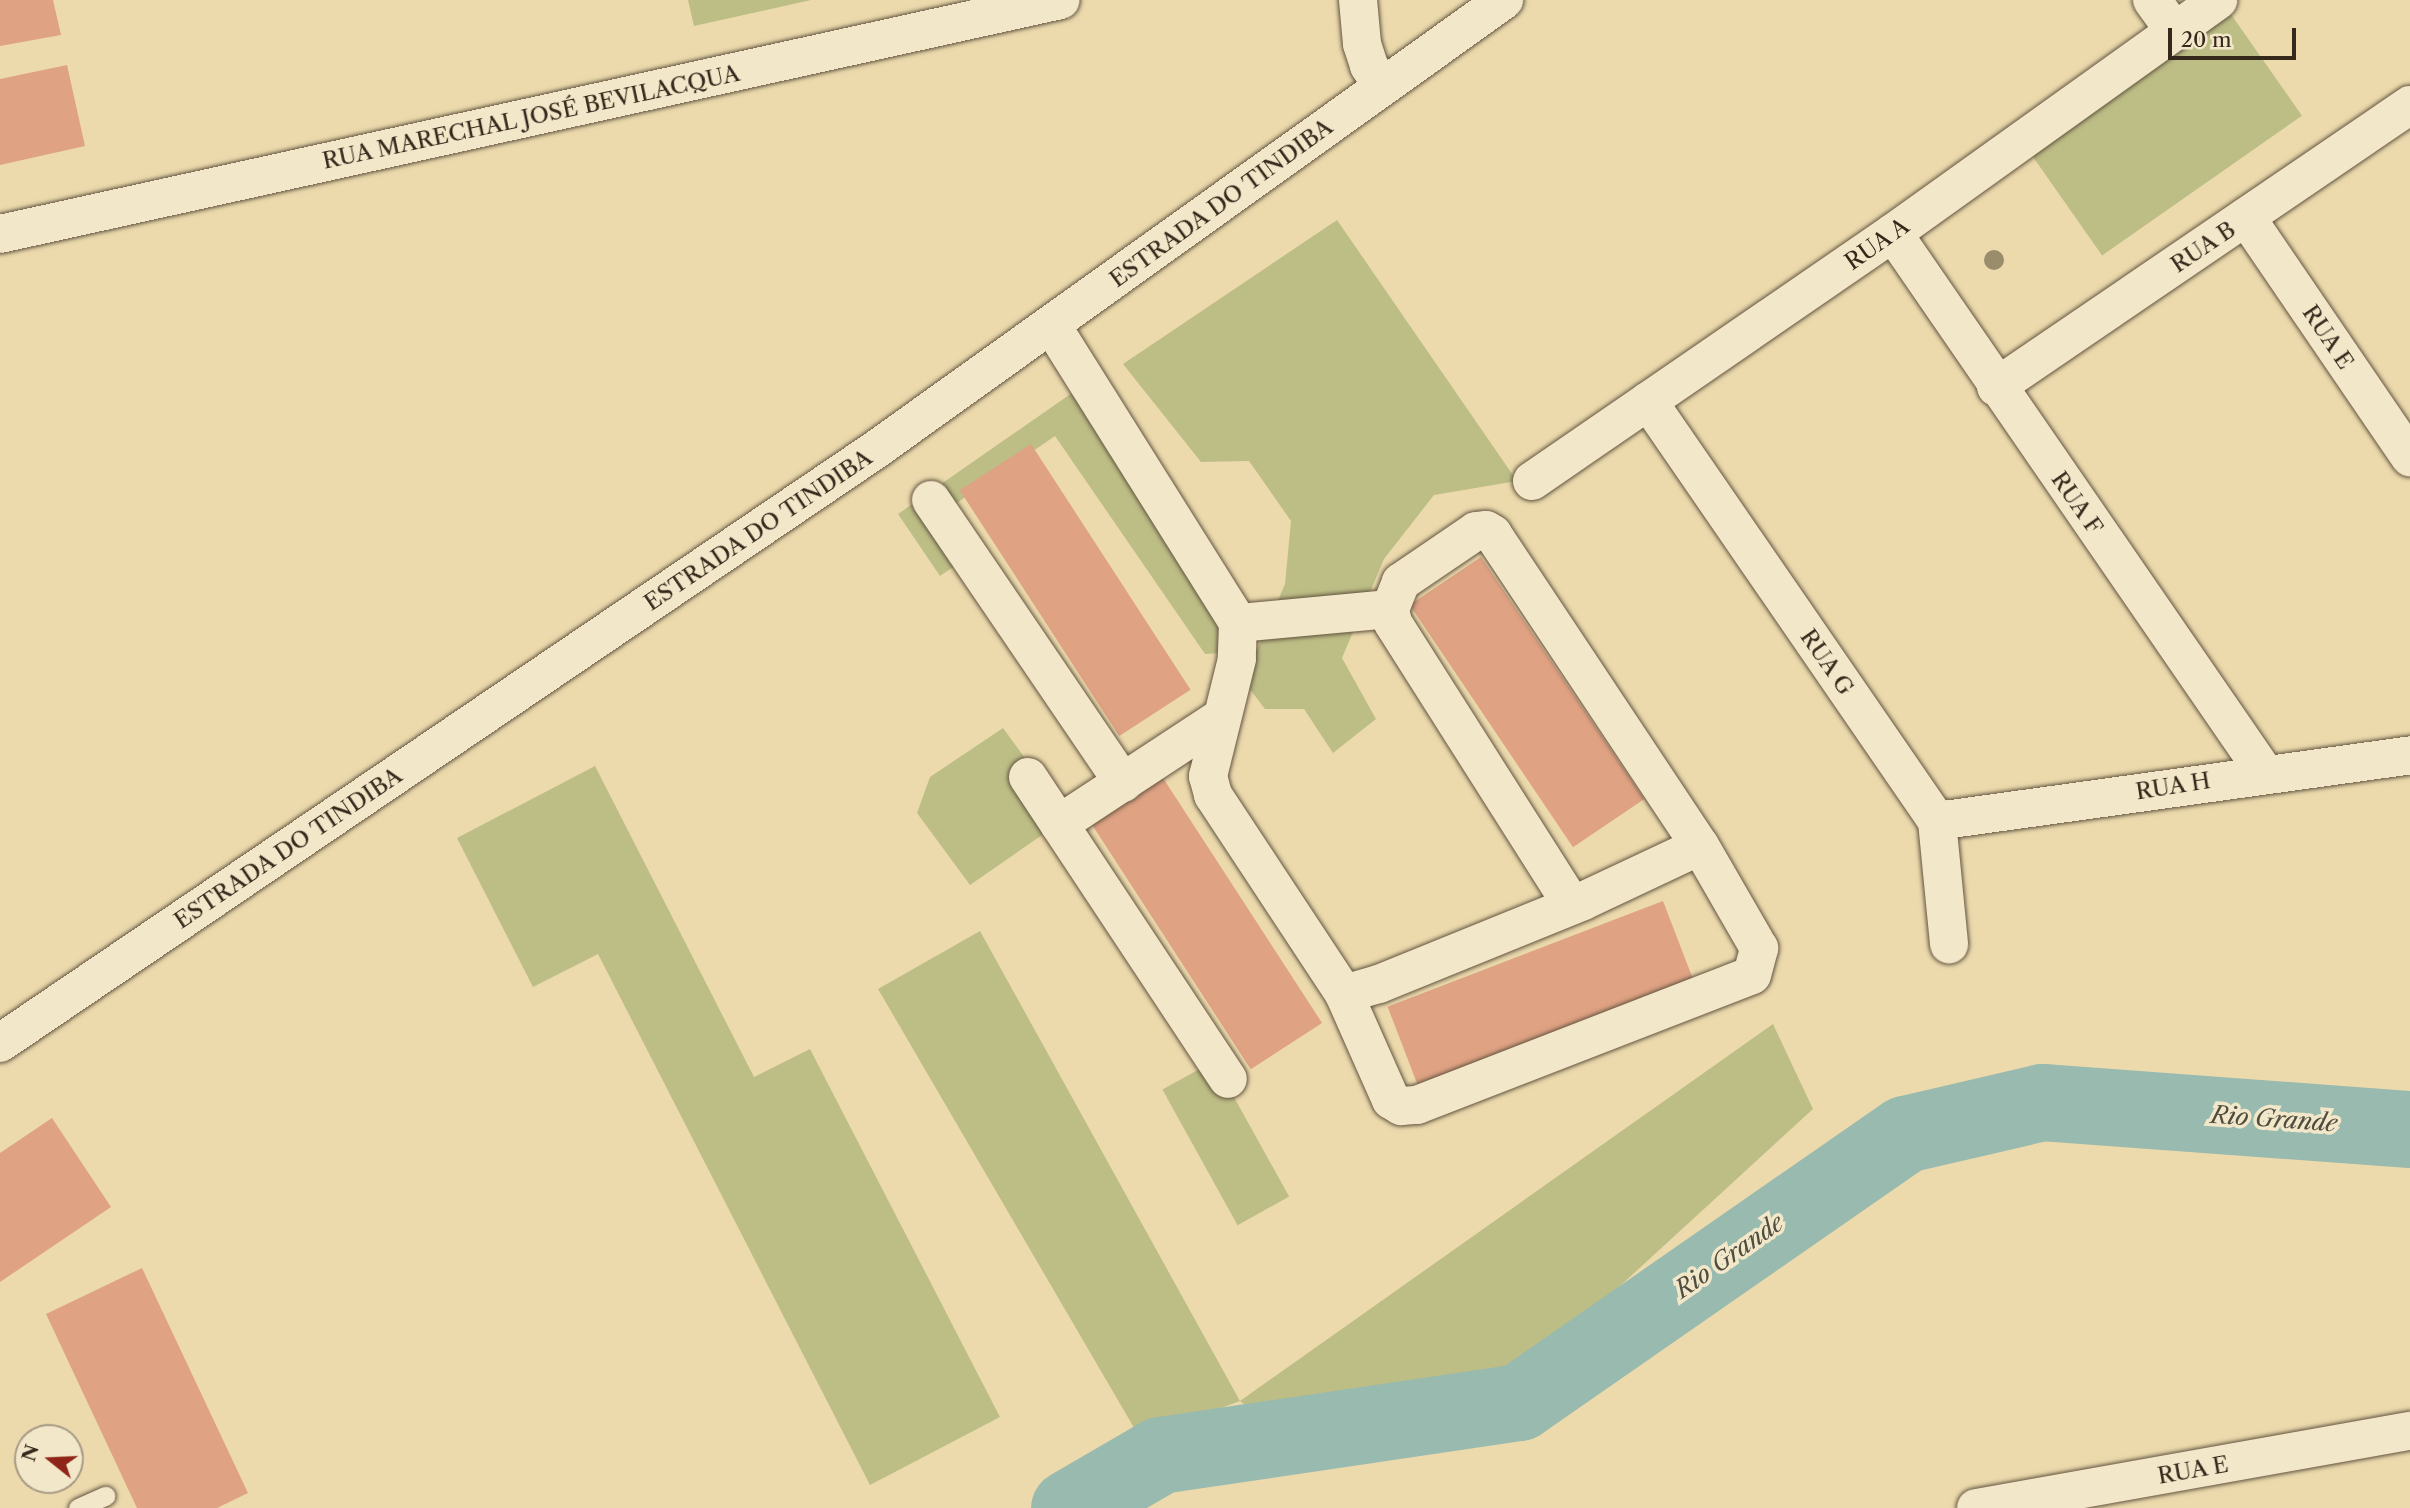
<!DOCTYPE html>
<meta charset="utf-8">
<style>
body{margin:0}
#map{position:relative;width:2410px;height:1508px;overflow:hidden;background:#ecdaad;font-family:"Libre Caslon Text",serif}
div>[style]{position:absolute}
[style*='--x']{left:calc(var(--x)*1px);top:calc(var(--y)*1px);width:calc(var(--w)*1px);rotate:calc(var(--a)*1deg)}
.green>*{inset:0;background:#bdbe86;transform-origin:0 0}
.river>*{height:77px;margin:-38.5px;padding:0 38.5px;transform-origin:38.5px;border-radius:38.5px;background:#99baae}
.building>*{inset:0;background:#dfa283;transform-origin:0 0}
.roads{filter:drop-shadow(0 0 2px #635540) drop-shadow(0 0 2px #635540)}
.lane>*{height:19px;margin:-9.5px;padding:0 9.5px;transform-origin:9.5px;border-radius:9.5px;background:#f3e7ca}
.street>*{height:38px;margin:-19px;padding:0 19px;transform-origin:19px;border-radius:19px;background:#f3e7ca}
.secondary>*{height:38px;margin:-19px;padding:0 19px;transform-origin:19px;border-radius:19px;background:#f3e7ca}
.trees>*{width:20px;height:20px;margin:-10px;border-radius:50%;background:#9a8d6c}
span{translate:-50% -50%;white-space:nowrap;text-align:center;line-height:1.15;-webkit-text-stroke:7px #f3e7ca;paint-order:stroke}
.street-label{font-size:23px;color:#35291c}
.water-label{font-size:24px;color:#4e4d40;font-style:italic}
.north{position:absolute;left:14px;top:1424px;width:70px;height:70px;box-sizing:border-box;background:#f3e7ca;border:2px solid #a79b84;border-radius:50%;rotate:288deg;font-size:19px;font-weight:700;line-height:28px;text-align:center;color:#35291c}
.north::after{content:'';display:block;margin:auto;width:24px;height:32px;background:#8f2418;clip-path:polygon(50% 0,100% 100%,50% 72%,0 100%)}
.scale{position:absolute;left:2168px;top:28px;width:128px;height:32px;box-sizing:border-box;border:4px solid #35291c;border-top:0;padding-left:9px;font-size:21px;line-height:24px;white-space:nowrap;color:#35291c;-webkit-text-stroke:5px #f3e7ca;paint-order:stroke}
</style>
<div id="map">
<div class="green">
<i style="clip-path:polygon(688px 0,811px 0,694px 26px)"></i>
<i style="left:2228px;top:10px;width:129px;height:244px;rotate:55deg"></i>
<i style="clip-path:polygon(1337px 220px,1517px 481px,1434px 495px,1384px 559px,1342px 658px,1376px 719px,1333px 753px,1304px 709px,1265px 709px,1222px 653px,1205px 654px,1055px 436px,951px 507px,979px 549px,940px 576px,898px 514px,1082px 386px,1257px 650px,1285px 584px,1291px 521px,1249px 461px,1201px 462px,1123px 364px)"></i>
<i style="clip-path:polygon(1003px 728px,1068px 817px,970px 885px,917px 813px,930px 777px)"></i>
<i style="clip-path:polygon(595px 766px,754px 1077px,810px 1049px,1000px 1417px,870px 1485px,598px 954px,533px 987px,457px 838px)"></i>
<i style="clip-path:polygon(980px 931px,1240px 1401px,1773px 1024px,1813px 1109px,1512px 1385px,1266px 1421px,1240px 1401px,1140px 1438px,878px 989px)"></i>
<i style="left:1214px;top:1061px;width:155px;height:59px;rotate:61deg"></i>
</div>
<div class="river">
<i style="--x:1069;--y:1508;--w:105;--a:-30.2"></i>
<i style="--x:1160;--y:1455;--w:363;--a:-8.4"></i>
<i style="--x:1519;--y:1402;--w:470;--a:-34.8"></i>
<i style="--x:1905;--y:1134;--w:141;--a:-13.1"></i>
<i style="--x:2042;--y:1102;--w:369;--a:4.2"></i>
</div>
<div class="building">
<i style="clip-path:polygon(0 0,53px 0,61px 35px,0 46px)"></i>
<i style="clip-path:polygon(67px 65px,85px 146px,0 165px,0 79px)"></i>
<i style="left:1031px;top:444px;width:293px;height:85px;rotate:57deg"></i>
<i style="left:1481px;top:557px;width:292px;height:86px;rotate:56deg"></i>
<i style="left:1163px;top:778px;width:292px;height:85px;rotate:57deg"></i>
<i style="left:1663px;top:901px;width:86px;height:295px;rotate:69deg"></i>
<i style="clip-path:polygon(52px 1118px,111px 1207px,0 1282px,0 1153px)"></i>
<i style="clip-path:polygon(142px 1268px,248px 1493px,217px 1508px,137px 1508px,46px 1314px)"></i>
</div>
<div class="roads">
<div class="lane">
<i style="--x:78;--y:1508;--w:30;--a:-24"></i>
</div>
<div class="street">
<i style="--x:2152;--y:0;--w:36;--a:54"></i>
<i style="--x:2246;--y:217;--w:291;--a:55.7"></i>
<i style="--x:1893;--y:233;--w:654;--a:55.46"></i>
<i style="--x:1052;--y:326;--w:350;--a:57.9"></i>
<i style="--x:1996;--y:387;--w:501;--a:-34.26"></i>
<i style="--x:1648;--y:401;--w:510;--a:55.47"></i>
<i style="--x:1937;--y:821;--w:124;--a:84.4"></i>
<i style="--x:1532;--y:481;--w:438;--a:-34.5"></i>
<i style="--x:1893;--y:233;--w:400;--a:-35.6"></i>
<i style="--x:931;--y:500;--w:342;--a:55.8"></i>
<i style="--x:1390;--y:609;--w:153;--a:174.7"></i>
<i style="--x:1238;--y:623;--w:36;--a:92"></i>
<i style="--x:1237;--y:659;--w:121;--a:103.9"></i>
<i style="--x:1208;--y:776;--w:20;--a:75"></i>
<i style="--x:1213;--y:795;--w:238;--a:56.6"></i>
<i style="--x:1344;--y:994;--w:36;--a:-16"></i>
<i style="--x:1379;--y:984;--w:220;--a:-22.1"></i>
<i style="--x:1583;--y:901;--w:129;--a:-25.2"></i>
<i style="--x:1700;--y:846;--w:374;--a:-123.6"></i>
<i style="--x:1493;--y:534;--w:8;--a:-150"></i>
<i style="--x:1486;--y:530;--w:10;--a:174"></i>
<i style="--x:1476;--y:531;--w:91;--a:145.8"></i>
<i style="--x:1401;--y:582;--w:29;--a:112"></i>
<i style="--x:1390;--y:609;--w:14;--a:78"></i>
<i style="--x:1393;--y:623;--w:334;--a:57.6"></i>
<i style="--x:1028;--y:777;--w:362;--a:56.5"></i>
<i style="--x:1937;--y:821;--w:478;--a:-7.9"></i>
<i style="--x:1059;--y:824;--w:195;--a:-33.3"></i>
<i style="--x:1344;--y:994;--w:116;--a:66.1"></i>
<i style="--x:1391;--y:1100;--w:12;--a:31"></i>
<i style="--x:1401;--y:1106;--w:16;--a:-4"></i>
<i style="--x:1417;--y:1105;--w:359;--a:-21.2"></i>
<i style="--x:1752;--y:975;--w:28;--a:-75"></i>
<i style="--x:1759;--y:948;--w:118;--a:-120"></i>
<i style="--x:1976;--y:1508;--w:441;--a:-10.1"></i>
</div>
<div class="secondary">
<i style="--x:1358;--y:0;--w:44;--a:84.8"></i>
<i style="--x:1362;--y:44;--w:23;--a:72"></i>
<i style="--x:1369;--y:66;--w:23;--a:56"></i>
<i style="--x:0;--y:234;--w:1086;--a:-12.44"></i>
<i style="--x:0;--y:1043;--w:1061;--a:-34.12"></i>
<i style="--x:878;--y:448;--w:770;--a:-35.59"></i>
</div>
</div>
<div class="trees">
<i style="left:1994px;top:260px"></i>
</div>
<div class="street-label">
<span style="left:531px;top:117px;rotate:-12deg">RUA MARECHAL JOSÉ BEVILACQUA</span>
<span style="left:1221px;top:203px;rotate:-36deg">ESTRADA DO TINDIBA</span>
<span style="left:1877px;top:244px;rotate:-35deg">RUA A</span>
<span style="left:2203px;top:247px;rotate:-34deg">RUA B</span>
<span style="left:2328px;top:337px;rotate:56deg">RUA E</span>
<span style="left:2077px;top:503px;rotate:55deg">RUA F</span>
<span style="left:758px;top:530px;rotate:-34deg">ESTRADA DO TINDIBA</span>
<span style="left:1827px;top:662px;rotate:55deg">RUA G</span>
<span style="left:2173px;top:786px;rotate:-9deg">RUA H</span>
<span style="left:288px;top:848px;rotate:-34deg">ESTRADA DO TINDIBA</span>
<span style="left:2193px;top:1470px;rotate:-10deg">RUA E</span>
</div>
<div class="water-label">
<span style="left:2274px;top:1119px;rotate:4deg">Rio Grande</span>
<span style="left:1729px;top:1256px;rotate:-35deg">Rio Grande</span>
</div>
<div class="north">N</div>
<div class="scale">20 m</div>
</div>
